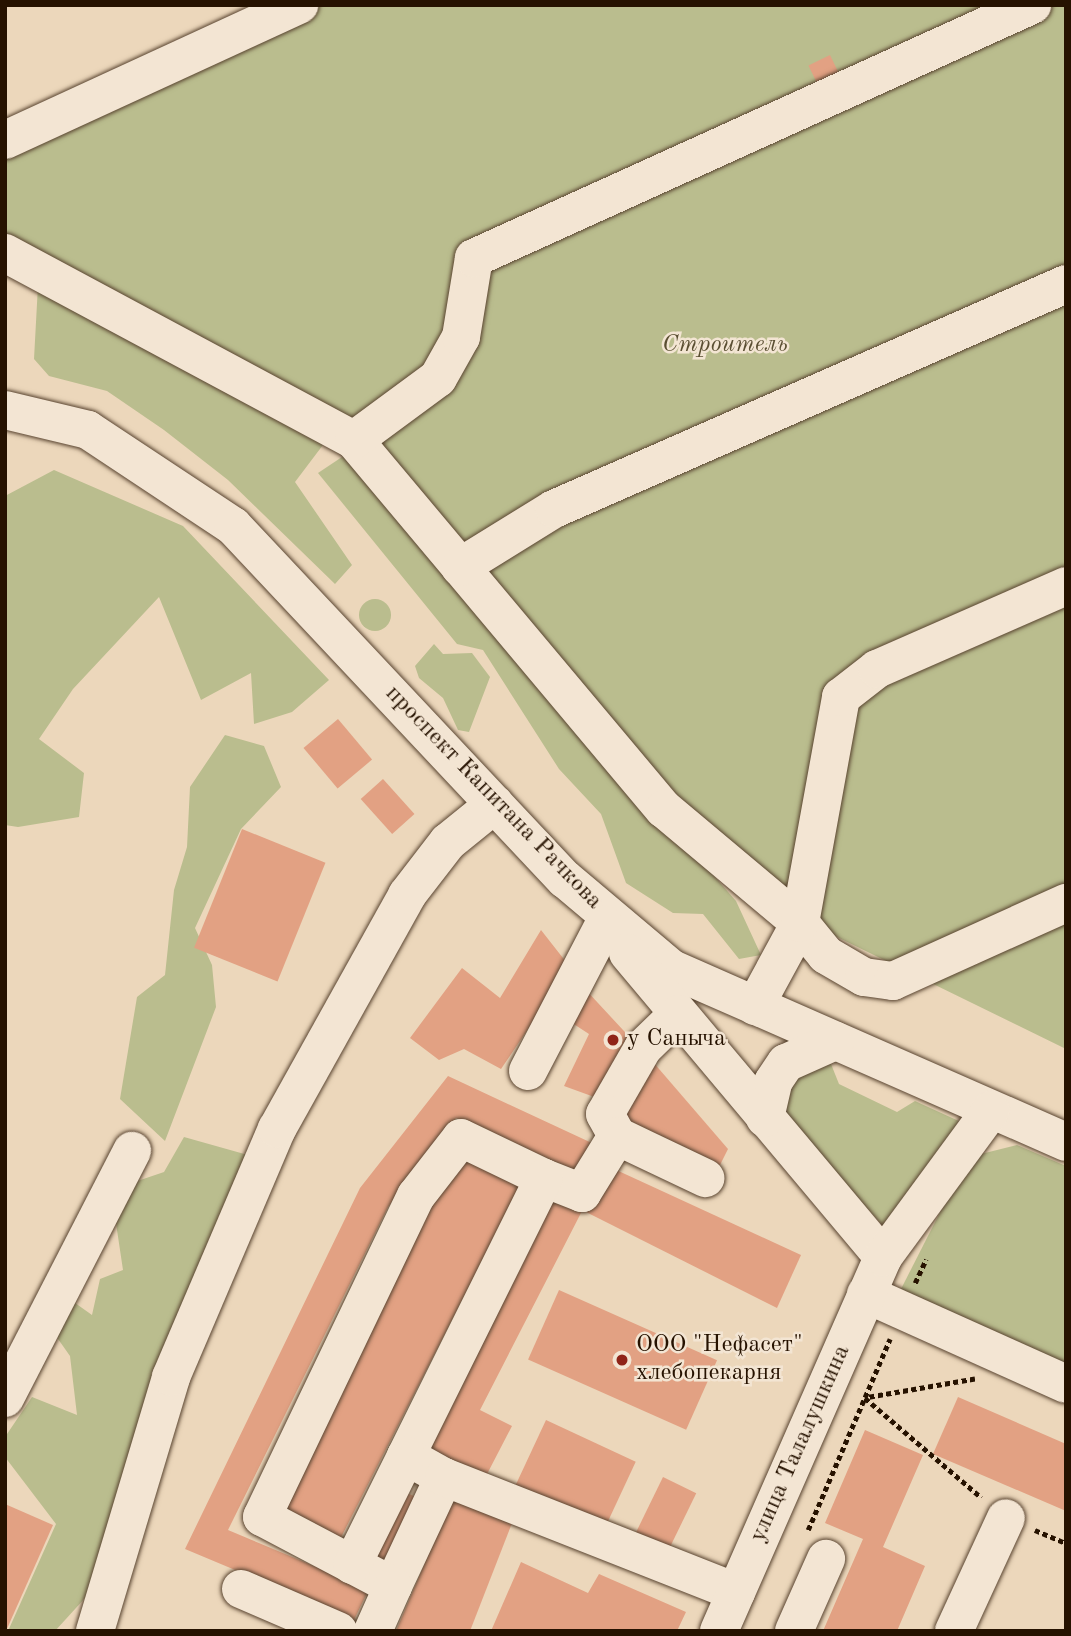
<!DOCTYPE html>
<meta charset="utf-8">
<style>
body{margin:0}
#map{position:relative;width:1071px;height:1636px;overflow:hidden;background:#ecd7bb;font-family:"Old Standard TT",serif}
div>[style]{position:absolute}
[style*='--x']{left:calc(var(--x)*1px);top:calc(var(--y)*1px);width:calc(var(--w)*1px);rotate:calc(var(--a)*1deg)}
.green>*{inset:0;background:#babd8e}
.round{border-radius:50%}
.building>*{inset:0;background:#e2a183;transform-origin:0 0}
.path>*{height:4.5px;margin-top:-2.25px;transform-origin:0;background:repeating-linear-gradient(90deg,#261200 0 5px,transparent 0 8.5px)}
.roads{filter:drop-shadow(0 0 2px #58432f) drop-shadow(0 0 2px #58432f)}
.minor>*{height:38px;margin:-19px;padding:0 19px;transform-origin:19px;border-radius:19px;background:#f3e5d3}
.dots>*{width:19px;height:19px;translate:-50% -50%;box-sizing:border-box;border:4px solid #f3e5d3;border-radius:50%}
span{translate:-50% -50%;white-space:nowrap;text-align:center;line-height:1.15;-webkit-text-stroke:5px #f3e5d3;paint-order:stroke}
.park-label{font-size:24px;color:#5a4e32;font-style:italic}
.street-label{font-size:24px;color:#261200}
.poi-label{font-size:24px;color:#261200}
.left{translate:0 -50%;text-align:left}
.frame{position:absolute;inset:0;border:7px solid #261200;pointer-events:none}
</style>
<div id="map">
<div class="green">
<i style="clip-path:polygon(321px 5px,1066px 5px,1066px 1049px,731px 885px,332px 433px,295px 482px,352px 565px,335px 584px,228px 480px,164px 430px,107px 391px,49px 376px,34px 359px,38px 285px,5px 270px,5px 148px)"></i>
<i style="clip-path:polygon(345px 455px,736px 901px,761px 955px,739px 959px,703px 914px,673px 913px,626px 883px,601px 814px,559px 769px,483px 650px,457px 644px,318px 473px)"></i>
<i style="clip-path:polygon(54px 470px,183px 526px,329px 680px,292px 712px,254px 724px,251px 673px,201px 700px,159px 597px,73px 689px,39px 739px,84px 773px,79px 817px,18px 827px,5px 825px,5px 496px)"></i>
<i class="round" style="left:359px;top:599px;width:32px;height:32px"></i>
<i style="clip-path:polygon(434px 644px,443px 654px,472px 653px,490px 677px,469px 732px,458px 730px,443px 698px,419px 678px,415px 666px)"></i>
<i style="clip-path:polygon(225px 735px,264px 746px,281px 787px,241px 829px,195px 928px,212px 965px,216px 1007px,165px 1141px,120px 1099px,137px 997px,165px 975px,174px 890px,187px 847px,190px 787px)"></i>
<i style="clip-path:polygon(810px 1056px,831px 1064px,839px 1084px,897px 1112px,915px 1101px,961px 1122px,883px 1226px,770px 1099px)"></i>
<i style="clip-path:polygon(184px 1137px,255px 1157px,96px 1586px,55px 1631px,8px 1631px,56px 1524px,5px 1457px,5px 1437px,32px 1397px,77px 1415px,70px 1356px,39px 1312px,61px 1293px,92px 1315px,100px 1279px,123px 1270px,111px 1190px,164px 1172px)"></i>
<i style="clip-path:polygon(1017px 1145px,1066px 1166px,1066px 1366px,900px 1291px,961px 1171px,981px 1154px)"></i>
</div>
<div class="building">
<i style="left:830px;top:55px;width:25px;height:24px;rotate:64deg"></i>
<i style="left:338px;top:719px;width:53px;height:45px;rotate:50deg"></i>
<i style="left:383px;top:779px;width:47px;height:30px;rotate:48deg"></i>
<i style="left:242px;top:829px;width:90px;height:128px;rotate:22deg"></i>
<i style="clip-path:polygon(541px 930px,570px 967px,501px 1069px,464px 1049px,439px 1060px,410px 1038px,462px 968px,500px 998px)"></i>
<i style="clip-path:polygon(585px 989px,636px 1044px,597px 1098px,564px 1086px,589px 1034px,566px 1019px)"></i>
<i style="clip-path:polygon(647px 1055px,728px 1149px,718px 1169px,616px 1114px)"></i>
<i style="clip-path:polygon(448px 1076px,594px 1144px,577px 1178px,456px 1118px,388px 1207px,228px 1530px,369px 1589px,354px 1620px,185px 1549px,360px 1188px)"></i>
<i style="left:462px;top:1148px;width:69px;height:406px;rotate:27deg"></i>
<i style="clip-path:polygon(612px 1168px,801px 1255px,777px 1308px,586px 1212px)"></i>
<i style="clip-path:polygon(551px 1195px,582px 1211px,480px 1410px,512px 1426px,485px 1478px,424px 1446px)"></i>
<i style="left:559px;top:1290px;width:173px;height:76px;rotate:24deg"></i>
<i style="clip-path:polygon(958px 1397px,1066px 1444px,1066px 1511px,933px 1454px)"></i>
<i style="left:546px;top:1420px;width:99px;height:77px;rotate:25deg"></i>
<i style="clip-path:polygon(865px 1430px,923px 1455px,883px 1547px,925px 1566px,897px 1631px,823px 1631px,863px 1539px,825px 1523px)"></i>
<i style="left:663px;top:1477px;width:37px;height:67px;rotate:26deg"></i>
<i style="left:399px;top:1490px;width:18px;height:74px;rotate:22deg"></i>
<i style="clip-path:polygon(452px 1499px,512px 1523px,470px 1631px,396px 1631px)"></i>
<i style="clip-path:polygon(5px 1504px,53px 1525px,6px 1631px,5px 1631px)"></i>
<i style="clip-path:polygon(521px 1562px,588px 1593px,599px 1574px,686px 1612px,677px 1631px,491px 1631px)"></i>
</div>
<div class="path">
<i style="--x:915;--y:1283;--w:26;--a:-65"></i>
<i style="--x:975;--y:1379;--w:112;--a:170.2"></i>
<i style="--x:865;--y:1398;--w:153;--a:40.5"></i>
<i style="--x:808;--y:1530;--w:208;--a:-66.8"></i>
<i style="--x:1035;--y:1530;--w:34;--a:23"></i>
</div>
<div class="roads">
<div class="minor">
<i style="--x:5;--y:140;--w:324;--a:-24.7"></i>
<i style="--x:5;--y:253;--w:396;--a:28.2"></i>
<i style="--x:354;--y:440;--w:482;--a:50"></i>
<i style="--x:664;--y:809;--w:177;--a:40"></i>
<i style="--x:800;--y:923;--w:41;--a:50.9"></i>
<i style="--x:826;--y:955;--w:44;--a:30.1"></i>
<i style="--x:864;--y:977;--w:29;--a:8"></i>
<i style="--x:893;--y:981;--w:190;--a:-24.3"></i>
<i style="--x:5;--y:410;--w:85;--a:13.5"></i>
<i style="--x:88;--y:430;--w:174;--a:33.5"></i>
<i style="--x:233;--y:526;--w:485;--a:46.8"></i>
<i style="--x:565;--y:879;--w:140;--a:40.1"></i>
<i style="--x:672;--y:969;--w:430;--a:23.7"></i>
<i style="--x:354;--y:440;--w:104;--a:-36.4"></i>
<i style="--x:438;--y:378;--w:47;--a:-60.7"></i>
<i style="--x:461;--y:337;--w:80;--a:-80.7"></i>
<i style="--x:474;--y:258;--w:613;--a:-24.39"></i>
<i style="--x:460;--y:567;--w:110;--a:-31.7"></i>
<i style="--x:554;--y:509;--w:559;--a:-23.72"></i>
<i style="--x:628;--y:953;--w:397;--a:50"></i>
<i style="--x:755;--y:1006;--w:94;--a:-61.5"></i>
<i style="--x:800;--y:923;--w:230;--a:-79.7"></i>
<i style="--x:841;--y:697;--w:46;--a:-37.9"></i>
<i style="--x:877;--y:669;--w:206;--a:-23.7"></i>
<i style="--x:678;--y:1014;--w:49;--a:135.8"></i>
<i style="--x:643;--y:1048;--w:76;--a:119.9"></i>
<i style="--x:605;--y:1114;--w:25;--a:61"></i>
<i style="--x:617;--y:1136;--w:98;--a:25.5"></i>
<i style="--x:528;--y:1071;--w:165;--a:-62.5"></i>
<i style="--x:765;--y:1118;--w:37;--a:-77"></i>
<i style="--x:773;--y:1082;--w:23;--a:-56"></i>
<i style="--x:786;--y:1063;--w:54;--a:-24.2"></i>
<i style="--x:544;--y:1178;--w:41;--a:21.5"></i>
<i style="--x:582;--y:1193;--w:67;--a:-58.4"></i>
<i style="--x:866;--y:1294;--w:219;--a:24.2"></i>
<i style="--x:5;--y:1398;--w:278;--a:-62.8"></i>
<i style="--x:444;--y:1477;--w:120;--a:115.1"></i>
<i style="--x:393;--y:1586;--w:148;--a:-152.2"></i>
<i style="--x:262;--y:1517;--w:356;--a:-64.4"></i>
<i style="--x:416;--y:1196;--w:73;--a:-52.2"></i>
<i style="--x:461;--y:1138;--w:92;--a:25.7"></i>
<i style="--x:544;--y:1178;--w:310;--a:116.4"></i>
<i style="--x:406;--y:1456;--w:43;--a:28.9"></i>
<i style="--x:444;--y:1477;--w:314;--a:21.5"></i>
<i style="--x:352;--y:1565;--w:122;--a:-63.6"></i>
<i style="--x:241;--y:1589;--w:106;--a:23.4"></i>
<i style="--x:95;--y:1631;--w:265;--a:-73.3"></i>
<i style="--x:171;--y:1377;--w:270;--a:-66.9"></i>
<i style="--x:277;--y:1129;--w:268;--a:-60.9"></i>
<i style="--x:407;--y:895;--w:67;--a:-52.3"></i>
<i style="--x:448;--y:842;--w:60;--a:-39"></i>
<i style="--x:373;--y:1631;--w:49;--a:-66"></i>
<i style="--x:719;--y:1631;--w:408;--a:-66.3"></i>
<i style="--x:883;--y:1257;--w:182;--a:-53.7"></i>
<i style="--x:794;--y:1631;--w:79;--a:-66"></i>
<i style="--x:954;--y:1631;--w:124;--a:-65.3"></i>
</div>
</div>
<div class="dots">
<i style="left:613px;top:1040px;background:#8f2418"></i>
<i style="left:622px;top:1360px;background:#8f2418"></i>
</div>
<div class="park-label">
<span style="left:725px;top:346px">Строитель</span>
</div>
<div class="street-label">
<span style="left:493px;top:798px;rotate:46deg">проспект Капитана Рачкова</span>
<span style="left:801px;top:1444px;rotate:-66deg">улица Талалушкина</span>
</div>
<div class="poi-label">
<span class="left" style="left:627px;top:1040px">у Саныча</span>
<span class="left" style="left:636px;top:1360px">ООО "Нефасет"<br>хлебопекарня</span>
</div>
<div class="frame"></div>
</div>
